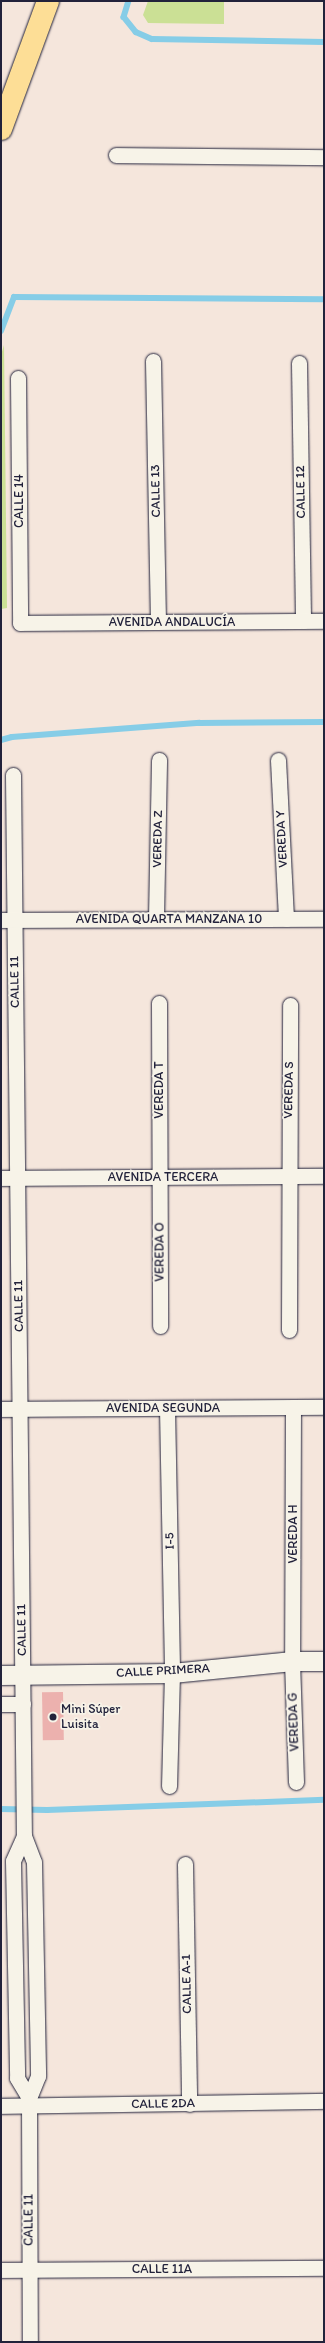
<!DOCTYPE html>
<meta charset="utf-8">
<style>
body{margin:0}
#map{position:relative;width:325px;height:2343px;overflow:hidden;background:#f5e6dc;font-family:Itim,sans-serif}
div>[style]{position:absolute}
[style*='--x']{left:calc(var(--x)*1px);top:calc(var(--y)*1px);width:calc(var(--w)*1px);rotate:calc(var(--a)*1deg)}
.green>*{inset:0;background:#cbe095}
.stream>*{height:5.5px;margin:-2.75px;padding:0 2.75px;transform-origin:2.75px;border-radius:2.75px;background:#86cde7}
.building>*{inset:0;background:#ecb1ae;transform-origin:0 0}
.roads{filter:drop-shadow(0 0 1px #22223b) drop-shadow(0 0 1px #22223b)}
.minor>*{height:15px;margin:-7.5px;padding:0 7.5px;transform-origin:7.5px;border-radius:7.5px;background:#f7f3e8}
.tertiary>*{height:19px;margin:-9.5px;padding:0 9.5px;transform-origin:9.5px;border-radius:9.5px;background:#f7f3e8}
.motorway>*{height:22px;margin:-11px;padding:0 11px;transform-origin:11px;border-radius:11px;background:#fdde96}
.dots>*{width:11px;height:11px;translate:-50% -50%;box-sizing:border-box;border:2px solid #f7f3e8;border-radius:50%}
span{translate:-50% -50%;white-space:nowrap;text-align:center;line-height:1.15;-webkit-text-stroke:3.5px #f7f3e8;paint-order:stroke}
.street-label{font-size:13px;color:#22223b}
.poi-label{font-size:13px;color:#22223b}
.left{translate:0 -50%;text-align:left}
.frame{position:absolute;inset:0;border:2px solid #22223b;pointer-events:none}
</style>
<div id="map">
<div class="green">
<i style="clip-path:polygon(148px 1px,224px 1px,224px 24px,148px 23px,143px 15px)"></i>
<i style="clip-path:polygon(4px 345px,7px 608px,1px 609px,1px 355px)"></i>
</div>
<div class="stream">
<i style="--x:129;--y:1;--w:17;--a:107"></i>
<i style="--x:124;--y:17;--w:19;--a:51"></i>
<i style="--x:136;--y:32;--w:17;--a:24"></i>
<i style="--x:152;--y:39;--w:172;--a:1"></i>
<i style="--x:1;--y:331;--w:36;--a:-69"></i>
<i style="--x:14;--y:297;--w:310;--a:0.4"></i>
<i style="--x:1;--y:740;--w:11;--a:-15"></i>
<i style="--x:12;--y:737;--w:188;--a:-4.3"></i>
<i style="--x:199;--y:723;--w:125;--a:-0.5"></i>
<i style="--x:1;--y:1809;--w:46;--a:1.2"></i>
<i style="--x:47;--y:1810;--w:277;--a:-2.1"></i>
</div>
<div class="building">
<i style="left:63px;top:1692px;width:48px;height:21px;rotate:89deg"></i>
</div>
<div class="roads">
<div class="minor">
<i style="--x:116;--y:155;--w:208;--a:0.6"></i>
<i style="--x:153;--y:361;--w:261;--a:88.9"></i>
<i style="--x:299;--y:363;--w:258;--a:89.1"></i>
<i style="--x:18;--y:378;--w:245;--a:89.5"></i>
<i style="--x:20;--y:623;--w:304;--a:-0.4"></i>
<i style="--x:278;--y:760;--w:159;--a:87.1"></i>
<i style="--x:13;--y:775;--w:1061;--a:89.41"></i>
<i style="--x:24;--y:1836;--w:28;--a:69"></i>
<i style="--x:34;--y:1862;--w:214;--a:88.9"></i>
<i style="--x:38;--y:2076;--w:24;--a:112"></i>
<i style="--x:29;--y:2098;--w:244;--a:89.8"></i>
<i style="--x:156;--y:918;--w:158;--a:-88.9"></i>
<i style="--x:1;--y:920;--w:323;--a:-0.2"></i>
<i style="--x:159;--y:1003;--w:323;--a:89.8"></i>
<i style="--x:1;--y:1178;--w:323;--a:-0.4"></i>
<i style="--x:289;--y:1330;--w:325;--a:-89.8"></i>
<i style="--x:293;--y:1407;--w:254;--a:90.2"></i>
<i style="--x:292;--y:1661;--w:121;--a:88.1"></i>
<i style="--x:167;--y:1408;--w:265;--a:88.9"></i>
<i style="--x:172;--y:1673;--w:113;--a:91.5"></i>
<i style="--x:1;--y:1409;--w:323;--a:-0.4"></i>
<i style="--x:1;--y:1704;--w:22;--a:0"></i>
<i style="--x:24;--y:1836;--w:27;--a:114"></i>
<i style="--x:13;--y:1861;--w:217;--a:88.9"></i>
<i style="--x:17;--y:2078;--w:23;--a:59"></i>
<i style="--x:185;--y:1864;--w:240;--a:89"></i>
<i style="--x:1;--y:2106;--w:323;--a:-0.9"></i>
<i style="--x:1;--y:2270;--w:323;--a:-0.4"></i>
</div>
<div class="tertiary">
<i style="--x:1;--y:1675;--w:171;--a:-0.7"></i>
<i style="--x:172;--y:1673;--w:121;--a:-5.7"></i>
<i style="--x:292;--y:1661;--w:32;--a:0"></i>
</div>
<div class="motorway">
<i style="--x:1;--y:129;--w:136;--a:-69.8"></i>
</div>
</div>
<div class="dots">
<i style="left:53px;top:1717px;background:#22223b"></i>
</div>
<div class="street-label">
<span style="left:156px;top:491px;rotate:-91deg">CALLE 13</span>
<span style="left:301px;top:492px;rotate:-91deg">CALLE 12</span>
<span style="left:19px;top:501px;rotate:-90deg">CALLE 14</span>
<span style="left:172px;top:622px">AVENIDA ANDALUCÍA</span>
<span style="left:158px;top:839px;rotate:-89deg">VEREDA Z</span>
<span style="left:282px;top:839px;rotate:-93deg">VEREDA Y</span>
<span style="left:169px;top:919px">AVENIDA QUARTA MANZANA 10</span>
<span style="left:15px;top:982px;rotate:-91deg">CALLE 11</span>
<span style="left:159px;top:1090px;rotate:-90deg">VEREDA T</span>
<span style="left:289px;top:1090px;rotate:-89deg">VEREDA S</span>
<span style="left:163px;top:1177px">AVENIDA TERCERA</span>
<span style="left:160px;top:1252px;rotate:-90deg">VEREDA O</span>
<span style="left:19px;top:1306px;rotate:-91deg">CALLE 11</span>
<span style="left:163px;top:1408px">AVENIDA SEGUNDA</span>
<span style="left:293px;top:1534px;rotate:-90deg">VEREDA H</span>
<span style="left:170px;top:1541px;rotate:-91deg">I-5</span>
<span style="left:22px;top:1630px;rotate:-91deg">CALLE 11</span>
<span style="left:163px;top:1671px;rotate:-3deg">CALLE PRIMERA</span>
<span style="left:294px;top:1722px;rotate:-92deg">VEREDA G</span>
<span style="left:187px;top:1984px;rotate:-91deg">CALLE A-1</span>
<span style="left:163px;top:2104px;rotate:-1deg">CALLE 2DA</span>
<span style="left:29px;top:2220px;rotate:-90deg">CALLE 11</span>
<span style="left:162px;top:2269px">CALLE 11A</span>
</div>
<div class="poi-label">
<span class="left" style="left:61px;top:1717px">Mini Súper<br>Luisita</span>
</div>
<div class="frame"></div>
</div>
